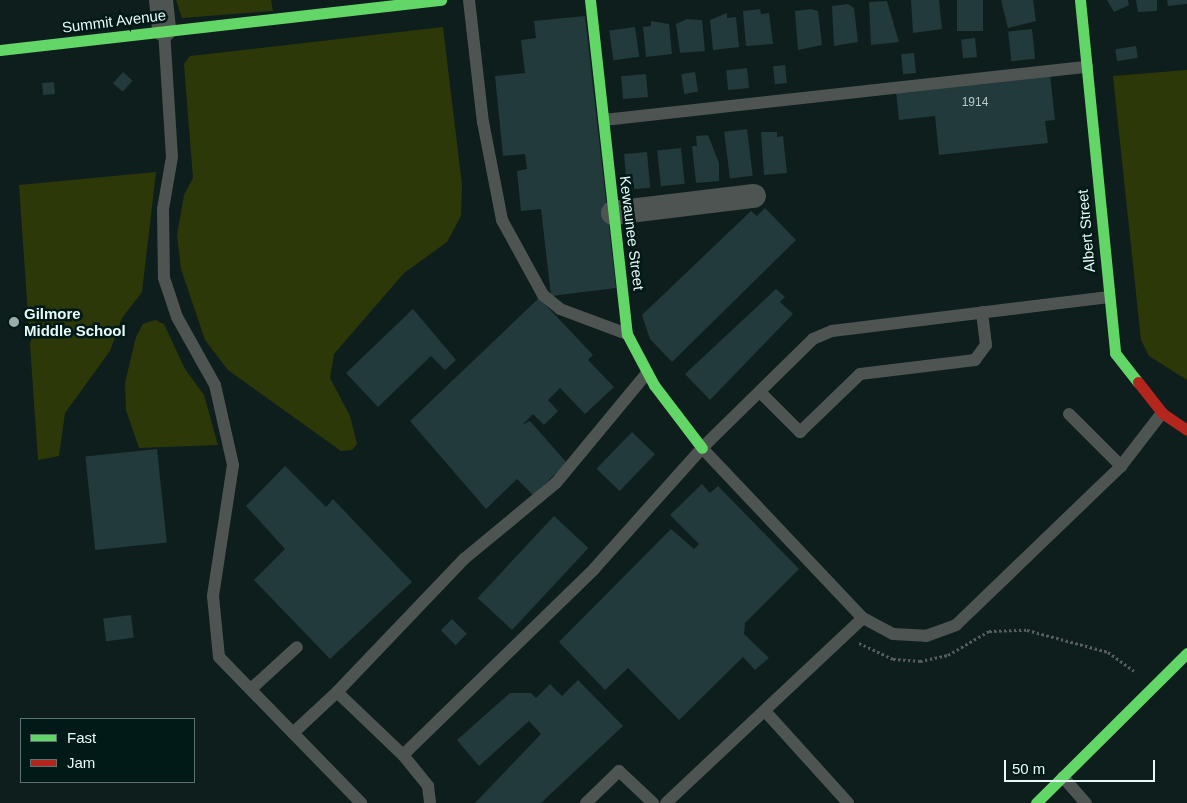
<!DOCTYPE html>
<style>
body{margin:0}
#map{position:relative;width:1187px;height:803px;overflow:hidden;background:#0e1e1c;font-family:Helvetica,sans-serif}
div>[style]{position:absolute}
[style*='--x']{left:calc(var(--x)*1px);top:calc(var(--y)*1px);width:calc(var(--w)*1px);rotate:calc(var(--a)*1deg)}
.green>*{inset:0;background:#2d3808}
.building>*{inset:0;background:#223a3c;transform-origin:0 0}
.path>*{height:3px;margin-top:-1.5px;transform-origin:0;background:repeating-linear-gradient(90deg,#575d5b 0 2.5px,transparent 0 5px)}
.lane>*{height:12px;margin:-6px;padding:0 6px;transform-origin:6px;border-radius:6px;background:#4e5452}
.street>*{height:24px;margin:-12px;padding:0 12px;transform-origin:12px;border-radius:12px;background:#4e5452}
.fast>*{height:11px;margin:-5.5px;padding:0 5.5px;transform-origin:5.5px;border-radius:5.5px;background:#63d668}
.jam>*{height:11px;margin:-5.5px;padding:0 5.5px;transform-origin:5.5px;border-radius:5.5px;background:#b3261e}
.dots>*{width:14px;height:14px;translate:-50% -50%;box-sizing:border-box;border:2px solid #011a18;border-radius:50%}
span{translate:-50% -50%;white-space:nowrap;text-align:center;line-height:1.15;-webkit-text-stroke:5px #011a18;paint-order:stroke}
.number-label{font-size:12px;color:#b7c9c8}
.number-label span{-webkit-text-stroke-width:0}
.street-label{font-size:15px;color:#e9f9f6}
.poi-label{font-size:15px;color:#e9f9f6;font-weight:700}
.left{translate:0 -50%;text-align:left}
.legend{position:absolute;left:20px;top:718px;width:175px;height:65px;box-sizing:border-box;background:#011a18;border:1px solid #5e7371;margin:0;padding:6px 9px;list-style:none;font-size:15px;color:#e9f9f6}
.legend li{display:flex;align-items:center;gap:10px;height:25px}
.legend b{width:25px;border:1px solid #5e7371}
.scale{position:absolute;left:1004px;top:760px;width:151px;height:22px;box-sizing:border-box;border:2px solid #e9f9f6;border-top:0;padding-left:6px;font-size:15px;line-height:18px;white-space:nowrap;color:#e9f9f6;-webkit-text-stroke:4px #011a18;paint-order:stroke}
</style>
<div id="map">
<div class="green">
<i style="clip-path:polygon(176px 0,271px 0,273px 11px,182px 18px)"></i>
<i style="clip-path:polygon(443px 27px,462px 185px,461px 216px,447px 242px,404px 273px,334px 354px,330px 378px,350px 416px,357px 444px,352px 450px,341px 451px,228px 370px,205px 340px,181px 269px,177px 235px,184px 195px,193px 178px,184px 64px,190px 56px)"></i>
<i style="clip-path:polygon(1187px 70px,1187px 380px,1149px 356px,1141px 340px,1113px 76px)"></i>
<i style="clip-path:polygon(156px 172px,142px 292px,122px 318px,110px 351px,65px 413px,59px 456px,38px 460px,19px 185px)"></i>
<i style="clip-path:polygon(155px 320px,164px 324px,185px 369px,204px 395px,218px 445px,139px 448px,126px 410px,125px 383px,136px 337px,143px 324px)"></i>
</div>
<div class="building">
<i style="clip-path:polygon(911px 0,939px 0,942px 29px,913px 33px)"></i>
<i style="left:957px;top:0;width:26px;height:31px"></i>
<i style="clip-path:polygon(1001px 0,1033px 0,1036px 21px,1008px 28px)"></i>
<i style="clip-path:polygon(1107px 0,1128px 0,1129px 5px,1114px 12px)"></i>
<i style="clip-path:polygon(1136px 0,1157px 0,1157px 11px,1138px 12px)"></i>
<i style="clip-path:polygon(1167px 0,1187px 0,1187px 4px,1168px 6px)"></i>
<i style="clip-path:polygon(887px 1px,899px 42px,871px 45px,869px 2px)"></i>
<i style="clip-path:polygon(848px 4px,854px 8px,858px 42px,834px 46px,832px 6px)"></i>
<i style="clip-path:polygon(760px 9px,761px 14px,769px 13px,773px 44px,746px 46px,743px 11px)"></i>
<i style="clip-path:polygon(811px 9px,818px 11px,822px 45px,798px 50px,795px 11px)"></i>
<i style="clip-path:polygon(727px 13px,727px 18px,736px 17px,739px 47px,713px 50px,710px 20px)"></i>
<i style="clip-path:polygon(585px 16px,616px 288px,551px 296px,541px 209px,521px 211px,517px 171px,527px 169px,525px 154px,503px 156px,495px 76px,525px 73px,521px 40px,536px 38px,534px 21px)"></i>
<i style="clip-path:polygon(687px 19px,702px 20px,705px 51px,680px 53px,676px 24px)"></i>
<i style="clip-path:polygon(651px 21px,669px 24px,672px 54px,646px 57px,643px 27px,651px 26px)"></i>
<i style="left:635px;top:27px;width:30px;height:26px;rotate:82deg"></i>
<i style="left:1032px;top:29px;width:30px;height:24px;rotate:84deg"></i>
<i style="left:975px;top:38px;width:19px;height:14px;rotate:84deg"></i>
<i style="left:1136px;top:46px;width:12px;height:21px;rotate:81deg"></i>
<i style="left:914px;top:53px;width:20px;height:13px;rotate:84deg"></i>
<i style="left:785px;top:65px;width:18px;height:12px;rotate:84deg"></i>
<i style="left:747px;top:68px;width:20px;height:21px;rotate:84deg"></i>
<i style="left:123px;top:72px;width:13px;height:15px;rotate:42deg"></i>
<i style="left:695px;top:72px;width:20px;height:14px;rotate:81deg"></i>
<i style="left:646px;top:74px;width:23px;height:25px;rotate:85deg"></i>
<i style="clip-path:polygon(1050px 74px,1055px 120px,1045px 121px,1048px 143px,939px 155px,935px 116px,899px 120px,896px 91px)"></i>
<i style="left:54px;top:82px;width:12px;height:12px;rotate:85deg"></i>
<i style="left:747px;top:129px;width:47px;height:23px;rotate:83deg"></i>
<i style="clip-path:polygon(761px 132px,777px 132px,777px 137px,783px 136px,787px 173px,764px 175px)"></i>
<i style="clip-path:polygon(708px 135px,719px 163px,719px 181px,696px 183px,692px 146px,697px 146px,696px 136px)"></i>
<i style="left:681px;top:148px;width:36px;height:24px;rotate:84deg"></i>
<i style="left:647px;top:152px;width:36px;height:23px;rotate:85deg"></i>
<i style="clip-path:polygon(765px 208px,796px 240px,672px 362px,650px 339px,642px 315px,751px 211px,757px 216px)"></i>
<i style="clip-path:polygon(776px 289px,785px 297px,780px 302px,793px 314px,710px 400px,685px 374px)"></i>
<i style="clip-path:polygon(539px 298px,593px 355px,588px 360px,614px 387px,585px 414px,560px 388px,548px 400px,558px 411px,544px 425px,533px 414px,522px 425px,530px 421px,567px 463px,533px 495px,517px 479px,486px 509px,410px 421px)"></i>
<i style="clip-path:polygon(413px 309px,456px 360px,445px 370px,431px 356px,378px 407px,346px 373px)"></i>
<i style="left:632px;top:432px;width:32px;height:51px;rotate:44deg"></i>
<i style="left:157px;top:449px;width:94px;height:72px;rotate:84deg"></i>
<i style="clip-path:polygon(285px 466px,326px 507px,333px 499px,412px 582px,330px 659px,254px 580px,285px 549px,246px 506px)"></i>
<i style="clip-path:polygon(702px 484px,710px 493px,718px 486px,799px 569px,745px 623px,744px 634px,769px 658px,755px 670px,743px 657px,679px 720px,628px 668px,605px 690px,559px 642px,671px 529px,694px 549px,699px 544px,670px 515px)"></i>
<i style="left:554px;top:516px;width:47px;height:112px;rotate:43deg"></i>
<i style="left:131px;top:615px;width:23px;height:28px;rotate:83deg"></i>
<i style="left:452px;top:619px;width:21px;height:16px;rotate:45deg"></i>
<i style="clip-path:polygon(578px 680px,623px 726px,541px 803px,475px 803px,541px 734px,529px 721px,479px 766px,457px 740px,510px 693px,531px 693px,536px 698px,550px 684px,562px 696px)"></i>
</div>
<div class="path">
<i style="--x:859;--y:643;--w:38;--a:25"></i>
<i style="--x:893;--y:659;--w:27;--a:4"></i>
<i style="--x:920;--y:661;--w:29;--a:-12"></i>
<i style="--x:948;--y:655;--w:48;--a:-30.3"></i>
<i style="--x:989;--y:631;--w:38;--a:-2"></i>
<i style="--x:1027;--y:630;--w:84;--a:15.2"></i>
<i style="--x:1108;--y:652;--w:32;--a:36"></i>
</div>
<div class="lane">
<i style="--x:469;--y:0;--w:123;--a:83.5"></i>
<i style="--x:483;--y:122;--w:100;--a:79"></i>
<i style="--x:502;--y:220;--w:85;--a:61.3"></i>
<i style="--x:543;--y:295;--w:22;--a:39"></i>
<i style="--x:560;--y:309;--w:72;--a:20.5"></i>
<i style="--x:164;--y:30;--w:127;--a:86.4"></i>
<i style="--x:172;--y:157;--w:53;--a:99.8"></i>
<i style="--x:163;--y:209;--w:69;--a:89.2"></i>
<i style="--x:164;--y:278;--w:41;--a:71.6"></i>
<i style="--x:177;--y:317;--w:78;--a:60.8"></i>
<i style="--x:215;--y:385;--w:82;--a:77.3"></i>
<i style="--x:233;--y:465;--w:133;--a:98.7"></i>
<i style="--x:213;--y:596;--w:61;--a:84.4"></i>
<i style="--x:219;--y:657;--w:106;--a:45.8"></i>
<i style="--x:293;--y:733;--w:60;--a:-43"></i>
<i style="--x:337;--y:692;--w:91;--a:43.7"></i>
<i style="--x:403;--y:755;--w:267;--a:-44.2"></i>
<i style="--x:594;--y:569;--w:162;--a:-48.2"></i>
<i style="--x:702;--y:448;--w:156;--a:-44.5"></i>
<i style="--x:813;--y:339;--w:21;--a:-23"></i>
<i style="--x:832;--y:331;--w:277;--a:-7"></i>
<i style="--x:604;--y:120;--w:486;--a:-6.3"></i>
<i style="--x:760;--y:392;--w:57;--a:45"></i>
<i style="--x:800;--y:432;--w:83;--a:-44"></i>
<i style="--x:860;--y:374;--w:116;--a:-6.9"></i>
<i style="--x:975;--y:360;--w:19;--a:-54"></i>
<i style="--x:986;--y:345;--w:33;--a:-97"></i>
<i style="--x:1069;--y:414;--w:74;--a:45"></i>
<i style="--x:702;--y:448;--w:234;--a:46.6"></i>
<i style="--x:863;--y:618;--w:34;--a:28"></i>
<i style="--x:893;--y:634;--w:33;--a:3"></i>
<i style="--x:926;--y:636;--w:32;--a:-20"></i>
<i style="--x:956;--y:625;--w:229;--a:-43.9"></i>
<i style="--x:1121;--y:466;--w:67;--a:-52.3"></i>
<i style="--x:251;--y:689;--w:62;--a:-42.4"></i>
<i style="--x:337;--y:692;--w:184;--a:-46.3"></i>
<i style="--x:464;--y:559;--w:119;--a:-39.6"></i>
<i style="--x:556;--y:483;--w:143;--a:-50.4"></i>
<i style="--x:765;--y:711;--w:124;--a:47.9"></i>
<i style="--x:293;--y:733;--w:98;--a:45.8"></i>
<i style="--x:403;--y:755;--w:40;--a:51"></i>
<i style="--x:428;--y:786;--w:17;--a:83"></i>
<i style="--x:1063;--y:777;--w:35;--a:49"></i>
<i style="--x:586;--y:803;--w:46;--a:-44.1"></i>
<i style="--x:619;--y:771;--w:47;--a:43.3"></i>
<i style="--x:666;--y:803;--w:270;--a:-43.2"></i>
</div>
<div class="street">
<i style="--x:161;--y:0;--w:30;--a:84"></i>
<i style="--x:613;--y:213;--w:142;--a:-6.9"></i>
</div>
<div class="fast">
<i style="--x:590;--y:0;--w:336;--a:83.7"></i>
<i style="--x:627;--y:334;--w:58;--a:62.1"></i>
<i style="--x:654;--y:385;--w:79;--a:52.7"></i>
<i style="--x:1080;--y:0;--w:355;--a:84.3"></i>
<i style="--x:1115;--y:353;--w:37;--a:52"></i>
<i style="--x:0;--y:50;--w:444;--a:-6.5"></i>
<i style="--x:1036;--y:803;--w:213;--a:-44.8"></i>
</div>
<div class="jam">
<i style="--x:1138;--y:382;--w:39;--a:52"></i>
<i style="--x:1162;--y:413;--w:30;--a:34"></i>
</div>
<div class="dots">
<i style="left:14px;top:322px;background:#9cacaa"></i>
</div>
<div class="number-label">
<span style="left:975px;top:103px">1914</span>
</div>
<div class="street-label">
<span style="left:114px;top:21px;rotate:-7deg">Summit Avenue</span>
<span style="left:1086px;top:231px;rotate:-95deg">Albert Street</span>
<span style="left:632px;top:233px;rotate:83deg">Kewaunee Street</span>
</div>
<div class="poi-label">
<span class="left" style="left:24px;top:322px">Gilmore<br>Middle School</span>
</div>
<ul class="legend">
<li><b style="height:6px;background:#63d668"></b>Fast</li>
<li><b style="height:6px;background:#b3261e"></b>Jam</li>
</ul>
<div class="scale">50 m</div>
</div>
